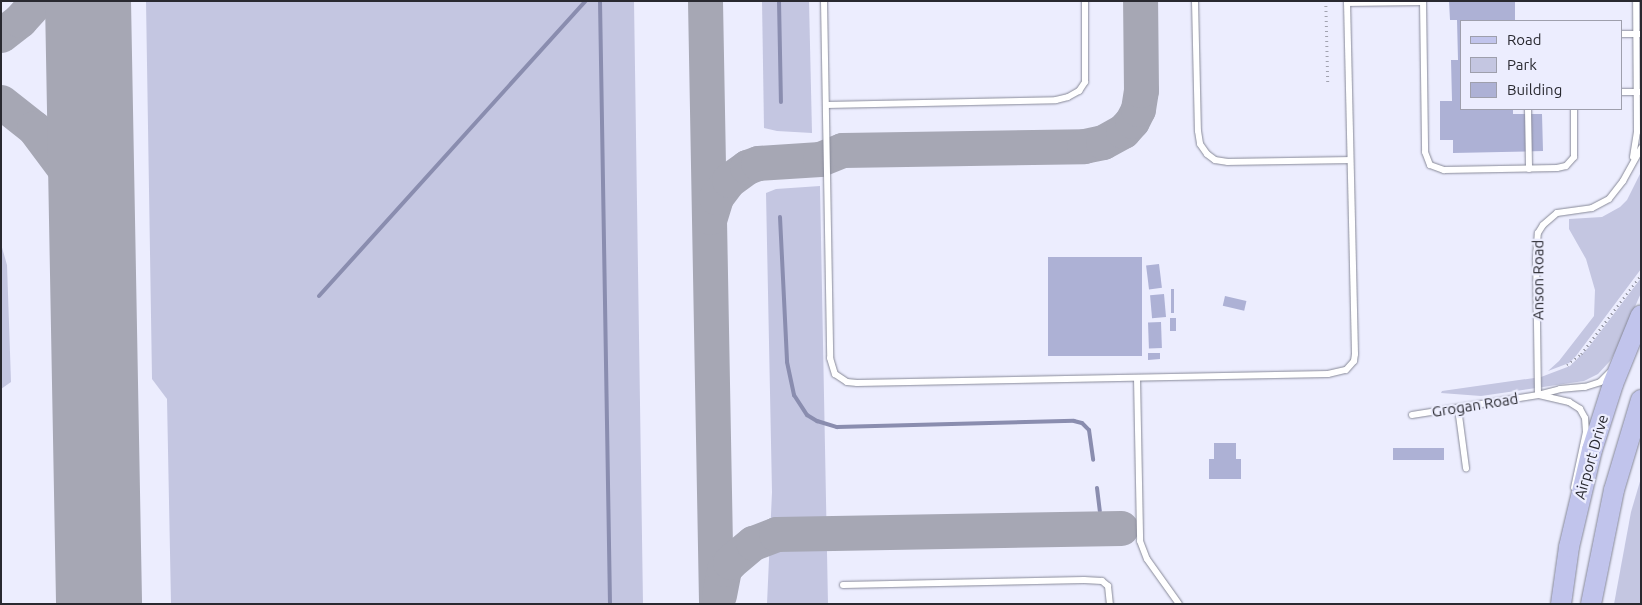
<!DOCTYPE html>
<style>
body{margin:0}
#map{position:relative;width:1642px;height:605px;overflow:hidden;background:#ecedfe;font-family:Ubuntu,sans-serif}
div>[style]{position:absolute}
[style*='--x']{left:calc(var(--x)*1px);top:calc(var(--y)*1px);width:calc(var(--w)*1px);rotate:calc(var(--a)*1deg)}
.green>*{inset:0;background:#c4c6e1}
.stream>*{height:4px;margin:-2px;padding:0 2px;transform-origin:2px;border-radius:2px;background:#8a8daf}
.taxiway>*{height:35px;margin:-17.5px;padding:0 17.5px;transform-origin:17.5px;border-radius:17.5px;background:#a6a7b4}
.runway>*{height:86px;margin:-43px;padding:0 43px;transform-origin:43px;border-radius:43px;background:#a6a7b4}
.building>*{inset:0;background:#adb1d5;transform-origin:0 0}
.path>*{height:2.5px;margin-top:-1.25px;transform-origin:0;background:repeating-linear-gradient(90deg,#a1a2af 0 1px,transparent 0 5px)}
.roads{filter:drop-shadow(0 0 1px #878998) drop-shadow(0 0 1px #878998)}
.service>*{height:6px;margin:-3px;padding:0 3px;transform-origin:3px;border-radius:3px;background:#fff}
.primary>*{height:20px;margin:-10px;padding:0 10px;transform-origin:10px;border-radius:10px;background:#c1c4ec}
span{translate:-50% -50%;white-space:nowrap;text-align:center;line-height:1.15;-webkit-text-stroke:4.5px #ecedfe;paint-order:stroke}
.street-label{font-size:15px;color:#292930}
.frame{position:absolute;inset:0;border:2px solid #292930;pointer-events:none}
.legend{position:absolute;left:1460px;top:20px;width:162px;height:90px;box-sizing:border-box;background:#ecedfe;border:1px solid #9e9fac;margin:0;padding:6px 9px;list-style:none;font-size:15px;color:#292930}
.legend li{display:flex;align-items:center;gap:10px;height:25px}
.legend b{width:25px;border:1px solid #9e9fac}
</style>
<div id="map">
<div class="green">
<i style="clip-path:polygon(146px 1px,634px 1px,643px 604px,171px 604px,167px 399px,152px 379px)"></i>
<i style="clip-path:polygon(762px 1px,809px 1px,812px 133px,777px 131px,764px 128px)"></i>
<i style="clip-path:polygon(1641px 172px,1641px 269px,1576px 356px,1569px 363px,1548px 371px,1559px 361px,1594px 316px,1595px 290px,1586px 259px,1569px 229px,1569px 219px,1602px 217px,1620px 207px,1627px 200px)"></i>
<i style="clip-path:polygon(820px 186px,828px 604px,767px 604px,772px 492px,766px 193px,776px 189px)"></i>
<i style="clip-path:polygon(1px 244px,7px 265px,11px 382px,1px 389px)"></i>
<i style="clip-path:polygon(1641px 278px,1641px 293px,1616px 350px,1610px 361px,1598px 374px,1584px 381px,1481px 396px,1441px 393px,1442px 391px,1541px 377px,1570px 366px,1588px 348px)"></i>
<i style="clip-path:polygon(1641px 478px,1641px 604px,1614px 604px,1631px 512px)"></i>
</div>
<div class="stream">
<i style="--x:600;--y:1;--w:603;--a:89.05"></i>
<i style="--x:779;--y:1;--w:101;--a:88.9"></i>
<i style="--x:780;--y:217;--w:145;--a:87.2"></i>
<i style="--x:787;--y:362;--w:34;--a:78"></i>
<i style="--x:794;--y:395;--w:24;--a:57"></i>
<i style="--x:807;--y:415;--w:12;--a:31"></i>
<i style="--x:817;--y:421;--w:21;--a:17"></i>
<i style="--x:837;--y:427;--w:237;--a:-1.5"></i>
<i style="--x:1074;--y:421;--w:8;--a:14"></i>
<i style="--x:1082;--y:423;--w:10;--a:45"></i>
<i style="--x:1089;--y:430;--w:30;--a:82"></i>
<i style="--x:319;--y:296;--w:398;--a:-47.9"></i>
<i style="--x:1097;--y:488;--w:23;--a:83"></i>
</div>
<div class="taxiway">
<i style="--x:705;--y:1;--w:603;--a:88.95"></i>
<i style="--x:1;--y:35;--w:24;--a:-38"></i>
<i style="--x:20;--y:20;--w:25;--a:-48"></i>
<i style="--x:1;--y:102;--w:42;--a:38.2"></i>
<i style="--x:34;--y:128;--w:54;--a:53.3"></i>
<i style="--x:66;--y:171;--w:48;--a:68.2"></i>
<i style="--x:84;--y:216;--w:51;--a:79.8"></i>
<i style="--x:710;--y:217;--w:21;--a:-73"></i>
<i style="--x:716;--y:197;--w:21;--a:-53"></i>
<i style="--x:729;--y:180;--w:22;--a:-36"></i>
<i style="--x:747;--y:167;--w:12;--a:-20"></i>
<i style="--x:758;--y:163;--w:62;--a:-3.7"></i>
<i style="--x:820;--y:159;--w:24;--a:-22"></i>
<i style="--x:842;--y:150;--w:242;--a:-0.9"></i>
<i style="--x:1084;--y:146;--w:19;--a:-12"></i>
<i style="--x:1103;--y:142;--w:23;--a:-29"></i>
<i style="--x:1123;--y:131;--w:13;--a:-48"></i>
<i style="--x:1132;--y:121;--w:13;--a:-63"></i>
<i style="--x:1138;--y:109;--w:19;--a:-81"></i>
<i style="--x:1141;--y:90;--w:89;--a:-90.6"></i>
<i style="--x:719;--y:595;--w:26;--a:-79"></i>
<i style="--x:724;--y:569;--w:9;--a:-49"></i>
<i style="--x:730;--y:562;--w:30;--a:-40"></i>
<i style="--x:753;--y:543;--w:25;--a:-21"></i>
<i style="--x:776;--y:534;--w:345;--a:-1"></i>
</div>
<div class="runway">
<i style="--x:88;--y:1;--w:603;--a:88.95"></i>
</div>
<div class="building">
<i style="clip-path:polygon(1449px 1px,1515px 1px,1515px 21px,1461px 21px,1461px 109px,1513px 109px,1513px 114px,1542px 114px,1543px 151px,1453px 153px,1453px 140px,1440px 140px,1440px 101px,1452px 101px,1451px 60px,1458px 60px,1457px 20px,1450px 20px)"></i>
<i style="left:1048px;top:257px;width:94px;height:99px"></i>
<i style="left:1159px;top:264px;width:24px;height:13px;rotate:83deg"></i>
<i style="left:1171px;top:289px;width:3px;height:24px"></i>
<i style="left:1164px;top:294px;width:23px;height:14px;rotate:85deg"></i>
<i style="left:1225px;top:296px;width:22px;height:10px;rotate:13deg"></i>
<i style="left:1170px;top:318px;width:6px;height:13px"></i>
<i style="left:1161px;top:322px;width:26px;height:13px;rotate:88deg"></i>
<i style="clip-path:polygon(1148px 353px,1160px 353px,1160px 359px,1148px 360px)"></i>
<i style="clip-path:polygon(1214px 443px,1236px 443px,1236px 459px,1241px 459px,1241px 479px,1209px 479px,1209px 459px,1214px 459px)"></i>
<i style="left:1393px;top:448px;width:51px;height:12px"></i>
</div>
<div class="path">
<i style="--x:1326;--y:1;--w:81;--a:88.6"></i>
<i style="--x:1567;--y:365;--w:18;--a:-38"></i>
<i style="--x:1581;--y:354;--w:99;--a:-52.8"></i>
</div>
<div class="roads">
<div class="service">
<i style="--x:824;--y:1;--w:357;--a:89"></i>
<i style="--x:830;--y:358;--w:17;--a:73"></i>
<i style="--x:835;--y:374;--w:14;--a:34"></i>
<i style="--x:847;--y:382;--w:10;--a:6"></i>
<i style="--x:857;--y:383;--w:471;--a:-1.1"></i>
<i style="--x:1328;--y:374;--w:18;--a:-13"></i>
<i style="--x:1346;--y:370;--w:12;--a:-48"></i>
<i style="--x:1354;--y:361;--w:7;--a:-82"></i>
<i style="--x:1355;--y:354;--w:353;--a:-91.3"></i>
<i style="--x:1195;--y:1;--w:130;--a:88.7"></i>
<i style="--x:1198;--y:131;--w:13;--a:81"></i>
<i style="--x:1200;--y:144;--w:12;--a:55"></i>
<i style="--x:1207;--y:154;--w:10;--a:37"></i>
<i style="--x:1215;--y:160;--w:13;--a:9"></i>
<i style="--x:1228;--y:162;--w:122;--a:-0.9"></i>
<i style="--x:1423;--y:1;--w:151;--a:89.2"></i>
<i style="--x:1425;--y:152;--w:14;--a:69"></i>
<i style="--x:1430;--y:165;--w:15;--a:20"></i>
<i style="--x:1444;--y:170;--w:113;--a:-1"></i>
<i style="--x:1557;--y:168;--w:9;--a:-13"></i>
<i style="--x:1566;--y:166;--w:12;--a:-48"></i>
<i style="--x:1574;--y:157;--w:48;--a:-90"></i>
<i style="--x:1347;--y:3;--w:76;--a:-0.8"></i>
<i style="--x:1621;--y:34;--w:20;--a:0"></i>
<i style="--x:1621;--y:92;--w:20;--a:0"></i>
<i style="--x:826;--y:105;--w:230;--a:-1.2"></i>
<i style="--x:1056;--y:100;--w:12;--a:-14"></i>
<i style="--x:1068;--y:97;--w:13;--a:-29"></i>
<i style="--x:1079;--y:91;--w:11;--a:-56"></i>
<i style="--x:1085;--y:82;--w:81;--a:-90"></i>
<i style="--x:1528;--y:109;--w:60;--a:89"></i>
<i style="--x:1633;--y:157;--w:25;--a:-81"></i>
<i style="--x:1637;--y:132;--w:131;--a:-90.4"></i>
<i style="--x:1137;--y:378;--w:163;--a:88.9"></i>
<i style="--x:1140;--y:541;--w:19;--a:69"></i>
<i style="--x:1147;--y:559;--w:55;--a:54.6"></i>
<i style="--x:1538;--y:395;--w:136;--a:-90.8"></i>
<i style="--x:1536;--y:259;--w:26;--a:-86"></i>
<i style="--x:1538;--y:233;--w:9;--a:-58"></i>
<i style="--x:1543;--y:225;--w:18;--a:-41"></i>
<i style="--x:1557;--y:213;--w:35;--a:-8"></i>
<i style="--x:1592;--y:208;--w:19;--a:-28"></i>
<i style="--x:1609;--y:199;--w:23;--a:-52"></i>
<i style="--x:1623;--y:181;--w:38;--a:-61"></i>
<i style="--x:1539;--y:395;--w:31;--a:13"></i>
<i style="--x:1569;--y:402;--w:13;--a:32"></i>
<i style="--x:1580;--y:409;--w:10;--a:61"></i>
<i style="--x:1585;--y:418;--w:14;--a:86"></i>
<i style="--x:1586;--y:432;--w:57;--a:102.1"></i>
<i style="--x:1458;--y:408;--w:61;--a:82.4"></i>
<i style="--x:1412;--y:415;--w:128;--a:-9"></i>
<i style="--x:1538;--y:395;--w:23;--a:-15"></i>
<i style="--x:1560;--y:389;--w:25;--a:-5"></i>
<i style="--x:1585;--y:387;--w:16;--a:-18"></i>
<i style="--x:1600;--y:382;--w:13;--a:-45"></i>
<i style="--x:843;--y:585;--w:241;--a:-1.2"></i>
<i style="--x:1084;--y:580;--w:18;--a:3"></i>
<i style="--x:1102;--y:581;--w:8;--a:40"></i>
<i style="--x:1108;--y:586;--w:18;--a:84"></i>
</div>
<div class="primary">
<i style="--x:1561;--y:604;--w:58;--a:-82"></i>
<i style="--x:1569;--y:547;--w:100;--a:-76.7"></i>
<i style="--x:1592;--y:450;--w:69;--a:-72.3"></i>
<i style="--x:1613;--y:384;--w:74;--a:-67.9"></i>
<i style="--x:1591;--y:604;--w:116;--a:-78.6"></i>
<i style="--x:1614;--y:490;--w:94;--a:-73.3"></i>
</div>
</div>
<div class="street-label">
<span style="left:1538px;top:280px;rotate:-90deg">Anson Road</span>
<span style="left:1475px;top:405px;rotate:-9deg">Grogan Road</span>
<span style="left:1591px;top:457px;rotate:-74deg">Airport Drive</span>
</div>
<div class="frame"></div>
<ul class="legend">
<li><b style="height:6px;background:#c1c4ec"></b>Road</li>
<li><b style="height:14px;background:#c4c6e1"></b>Park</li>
<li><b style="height:14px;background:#adb1d5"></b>Building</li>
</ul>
</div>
